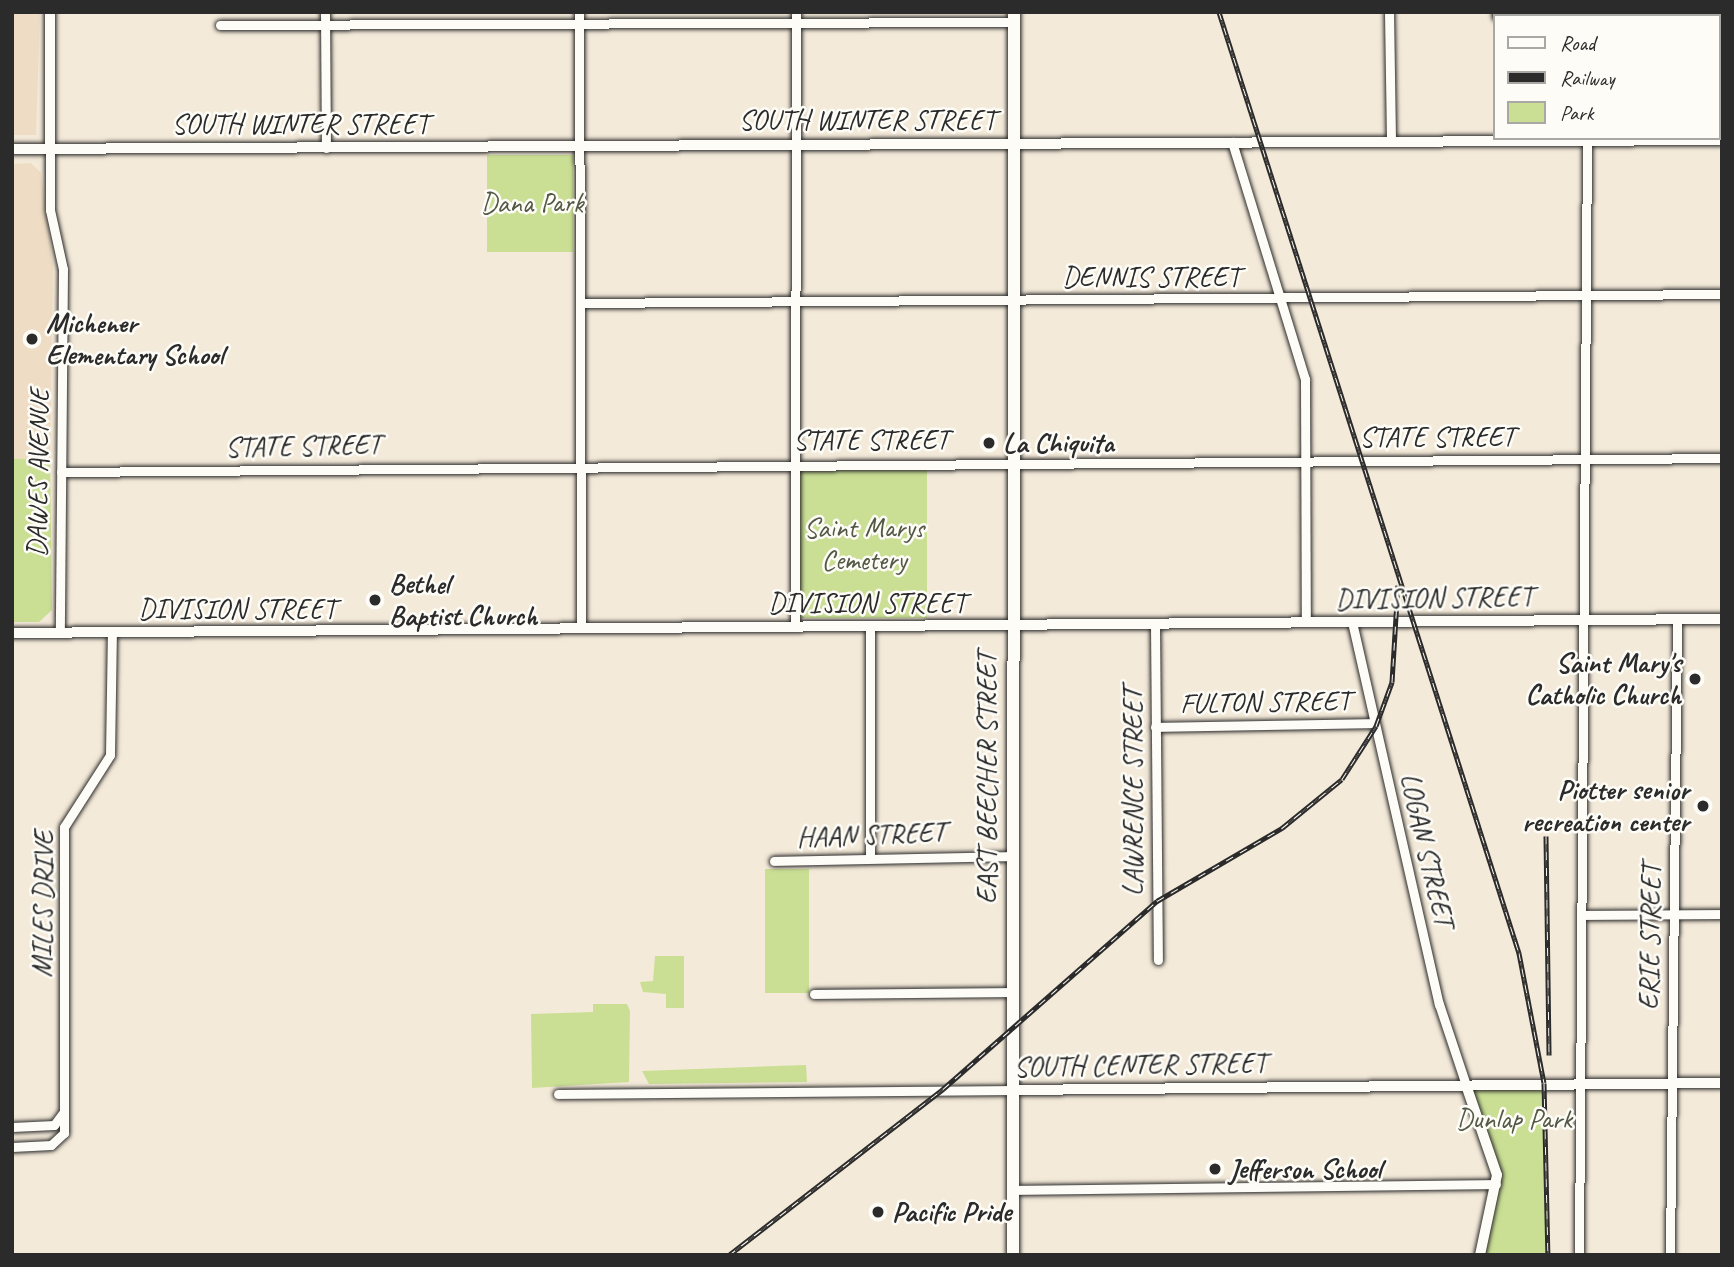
<!DOCTYPE html>
<style>
body{margin:0}
#map{position:relative;width:1734px;height:1267px;overflow:hidden;background:#f4ead9;font-family:Caveat,sans-serif}
div>[style]{position:absolute}
[style*='--x']{left:calc(var(--x)*1px);top:calc(var(--y)*1px);width:calc(var(--w)*1px);rotate:calc(var(--a)*1deg)}
.built>*{inset:0;background:#eeddc4}
.green>*{inset:0;background:#cadf94;transform-origin:0 0}
.roads{filter:drop-shadow(0 0 2px #2b2b2b) drop-shadow(0 0 2px #2b2b2b)}
.minor>*{height:9px;margin:-4.5px;padding:0 4.5px;transform-origin:4.5px;border-radius:4.5px;background:#fdfcf7}
.tertiary>*{height:10px;margin:-5px;padding:0 5px;transform-origin:5px;border-radius:5px;background:#fdfcf7}
.secondary>*{height:12px;margin:-6px;padding:0 6px;transform-origin:6px;border-radius:6px;background:#fdfcf7}
.rail>*{height:5px;margin-top:-2.5px;transform-origin:0;background:repeating-linear-gradient(90deg,#fdfcf7 0 8px,#2b2b2b 0 16px);box-sizing:border-box;border-block:2px solid #2b2b2b}
.dots>*{width:19px;height:19px;translate:-50% -50%;box-sizing:border-box;border:4px solid #fdfcf7;border-radius:50%}
span{translate:-50% -50%;white-space:nowrap;text-align:center;line-height:1.15;-webkit-text-stroke:5px #fdfcf7;paint-order:stroke}
.street-label{font-size:28px;color:#2b2b2b}
.park-label{font-size:28px;color:#535845}
.poi-label{font-size:28px;color:#2b2b2b;font-weight:700}
.left{translate:0 -50%;text-align:left}
.right{translate:-100% -50%;text-align:right}
.frame{position:absolute;inset:0;border:14px solid #2b2b2b;pointer-events:none}
.legend{position:absolute;left:1493px;top:14px;width:228px;height:126px;box-sizing:border-box;background:#fdfcf7;border:2px solid #a9a8a5;margin:0;padding:9px 12px;list-style:none;font-size:21px;color:#2b2b2b}
.legend li{display:flex;align-items:center;gap:14px;height:35px}
.legend b{width:35px;border:2px solid #a9a8a5}
</style>
<div id="map">
<div class="built">
<i style="clip-path:polygon(12px 12px,40px 12px,36px 135px,12px 135px)"></i>
<i style="clip-path:polygon(31px 163px,41px 173px,53px 265px,50px 458px,12px 459px,12px 164px)"></i>
</div>
<div class="green">
<i style="left:487px;top:155px;width:86px;height:97px"></i>
<i style="clip-path:polygon(50px 458px,52px 610px,39px 622px,12px 622px,12px 459px)"></i>
<i style="left:927px;top:469px;width:149px;height:127px;rotate:90deg"></i>
<i style="left:809px;top:869px;width:124px;height:44px;rotate:90deg"></i>
<i style="clip-path:polygon(655px 956px,684px 956px,684px 1008px,666px 1008px,666px 994px,643px 992px,640px 982px,653px 981px)"></i>
<i style="clip-path:polygon(593px 1004px,627px 1004px,630px 1011px,629px 1082px,532px 1088px,531px 1014px,593px 1012px)"></i>
<i style="clip-path:polygon(806px 1065px,807px 1082px,649px 1084px,642px 1071px)"></i>
<i style="clip-path:polygon(1544px 1083px,1548px 1255px,1480px 1255px,1496px 1184px,1466px 1085px)"></i>
</div>
<div class="roads">
<div class="minor">
<i style="--x:325;--y:12;--w:136;--a:89.6"></i>
<i style="--x:579;--y:12;--w:616;--a:89.81"></i>
<i style="--x:1389;--y:12;--w:128;--a:89.1"></i>
<i style="--x:1497;--y:12;--w:4;--a:90"></i>
<i style="--x:220;--y:25;--w:794;--a:-0.22"></i>
<i style="--x:1232;--y:142;--w:248;--a:72.9"></i>
<i style="--x:1305;--y:379;--w:243;--a:89.8"></i>
<i style="--x:50;--y:148;--w:62;--a:90"></i>
<i style="--x:50;--y:210;--w:60;--a:77.6"></i>
<i style="--x:63;--y:269;--w:362;--a:90.5"></i>
<i style="--x:581;--y:303;--w:1141;--a:-0.45"></i>
<i style="--x:61;--y:472;--w:1661;--a:-0.48"></i>
<i style="--x:1352;--y:622;--w:392;--a:77.2"></i>
<i style="--x:1439;--y:1004;--w:85;--a:71.6"></i>
<i style="--x:1155;--y:624;--w:336;--a:89.5"></i>
<i style="--x:795;--y:626;--w:614;--a:-89.91"></i>
<i style="--x:870;--y:626;--w:230;--a:90"></i>
<i style="--x:1155;--y:727;--w:220;--a:-1"></i>
<i style="--x:774;--y:861;--w:238;--a:-1.2"></i>
<i style="--x:1581;--y:915;--w:141;--a:-0.4"></i>
<i style="--x:814;--y:994;--w:198;--a:-0.6"></i>
<i style="--x:558;--y:1094;--w:454;--a:-0.5"></i>
<i style="--x:12;--y:1127;--w:42;--a:-2.7"></i>
<i style="--x:54;--y:1125;--w:15;--a:-53"></i>
<i style="--x:12;--y:1147;--w:39;--a:-3"></i>
<i style="--x:51;--y:1145;--w:18;--a:-43"></i>
<i style="--x:64;--y:1133;--w:306;--a:-90"></i>
<i style="--x:64;--y:827;--w:85;--a:-57.4"></i>
<i style="--x:110;--y:755;--w:124;--a:-89.1"></i>
<i style="--x:1012;--y:1190;--w:484;--a:-0.7"></i>
<i style="--x:1579;--y:1255;--w:1115;--a:-89.59"></i>
<i style="--x:1670;--y:1255;--w:636;--a:-89.37"></i>
</div>
<div class="tertiary">
<i style="--x:50;--y:12;--w:136;--a:90"></i>
<i style="--x:12;--y:149;--w:1710;--a:-0.3"></i>
<i style="--x:12;--y:633;--w:1710;--a:-0.47"></i>
<i style="--x:1466;--y:1085;--w:95;--a:71"></i>
<i style="--x:1497;--y:1175;--w:82;--a:102"></i>
<i style="--x:1012;--y:1090;--w:710;--a:-0.56"></i>
</div>
<div class="secondary">
<i style="--x:1013;--y:1255;--w:1243;--a:-89.95"></i>
</div>
</div>
<div class="rail">
<i style="--x:1219;--y:12;--w:988;--a:72.32"></i>
<i style="--x:1519;--y:953;--w:132;--a:79.1"></i>
<i style="--x:1544;--y:1083;--w:172;--a:88.7"></i>
<i style="--x:1546;--y:836;--w:219;--a:89.2"></i>
<i style="--x:729;--y:1255;--w:271;--a:-37.8"></i>
<i style="--x:943;--y:1089;--w:285;--a:-41.3"></i>
<i style="--x:1157;--y:901;--w:145;--a:-30.3"></i>
<i style="--x:1282;--y:828;--w:77;--a:-39.2"></i>
<i style="--x:1342;--y:779;--w:63;--a:-57.3"></i>
<i style="--x:1376;--y:726;--w:47;--a:-70"></i>
<i style="--x:1392;--y:682;--w:97;--a:-86.5"></i>
</div>
<div class="dots">
<i style="left:32px;top:339px;background:#2b2b2b"></i>
<i style="left:989px;top:443px;background:#2b2b2b"></i>
<i style="left:375px;top:600px;background:#2b2b2b"></i>
<i style="left:1695px;top:679px;background:#2b2b2b"></i>
<i style="left:1703px;top:806px;background:#2b2b2b"></i>
<i style="left:1215px;top:1169px;background:#2b2b2b"></i>
<i style="left:878px;top:1212px;background:#2b2b2b"></i>
</div>
<div class="street-label">
<span style="left:867px;top:120px">SOUTH WINTER STREET</span>
<span style="left:300px;top:124px">SOUTH WINTER STREET</span>
<span style="left:1151px;top:277px">DENNIS STREET</span>
<span style="left:1437px;top:437px">STATE STREET</span>
<span style="left:871px;top:440px">STATE STREET</span>
<span style="left:303px;top:446px;rotate:-1deg">STATE STREET</span>
<span style="left:38px;top:473px;rotate:-89deg">DAWES AVENUE</span>
<span style="left:1434px;top:598px;rotate:-1deg">DIVISION STREET</span>
<span style="left:867px;top:603px">DIVISION STREET</span>
<span style="left:237px;top:609px">DIVISION STREET</span>
<span style="left:1265px;top:702px;rotate:-1deg">FULTON STREET</span>
<span style="left:987px;top:778px;rotate:-90deg">EAST BEECHER STREET</span>
<span style="left:1133px;top:792px;rotate:-90deg">LAWRENCE STREET</span>
<span style="left:871px;top:835px;rotate:-2deg">HAAN STREET</span>
<span style="left:1427px;top:850px;rotate:77deg">LOGAN STREET</span>
<span style="left:43px;top:904px;rotate:-89deg">MILES DRIVE</span>
<span style="left:1650px;top:937px;rotate:-89deg">ERIE STREET</span>
<span style="left:1140px;top:1065px;rotate:-1deg">SOUTH CENTER STREET</span>
</div>
<div class="park-label">
<span style="left:532px;top:203px">Dana Park</span>
<span style="left:864px;top:544px">Saint Marys<br>Cemetery</span>
<span style="left:1514px;top:1119px">Dunlap Park</span>
</div>
<div class="poi-label">
<span class="left" style="left:46px;top:339px">Michener<br>Elementary School</span>
<span class="left" style="left:1003px;top:443px">La Chiquita</span>
<span class="left" style="left:389px;top:600px">Bethel<br>Baptist Church</span>
<span class="right" style="left:1681px;top:679px">Saint Mary's<br>Catholic Church</span>
<span class="right" style="left:1689px;top:806px">Piotter senior<br>recreation center</span>
<span class="left" style="left:1229px;top:1169px">Jefferson School</span>
<span class="left" style="left:892px;top:1212px">Pacific Pride</span>
</div>
<div class="frame"></div>
<ul class="legend">
<li><b style="height:9px;background:#fdfcf7"></b>Road</li>
<li><b style="height:9px;background:#2b2b2b"></b>Railway</li>
<li><b style="height:19px;background:#cadf94"></b>Park</li>
</ul>
</div>
